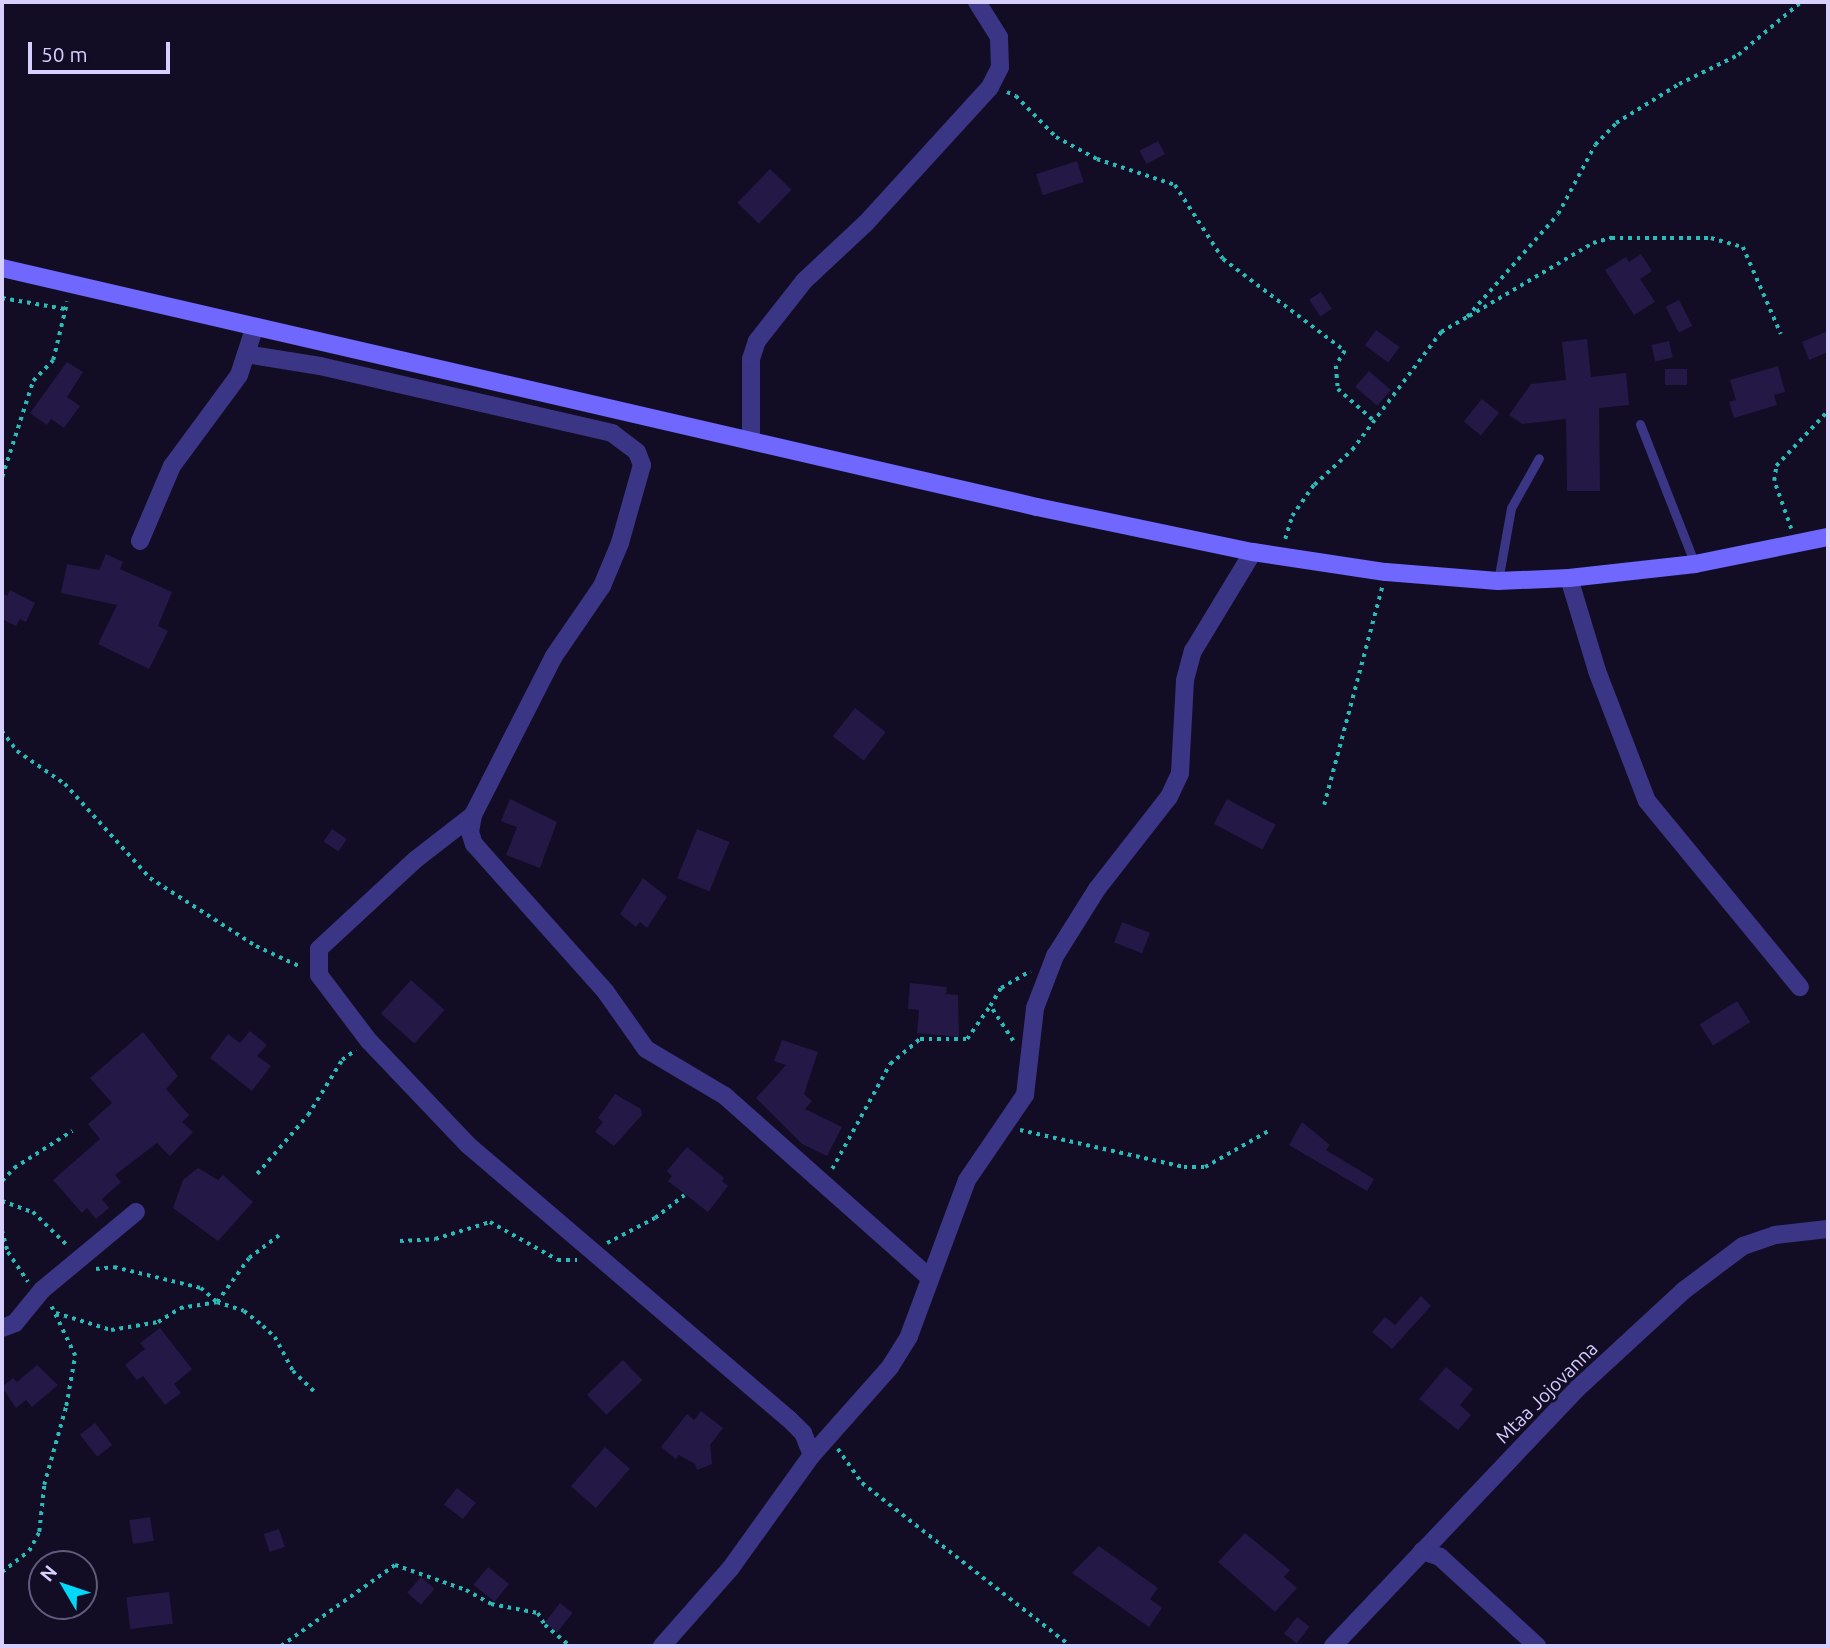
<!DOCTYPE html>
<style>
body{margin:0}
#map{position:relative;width:1830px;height:1648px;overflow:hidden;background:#120d24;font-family:Ubuntu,sans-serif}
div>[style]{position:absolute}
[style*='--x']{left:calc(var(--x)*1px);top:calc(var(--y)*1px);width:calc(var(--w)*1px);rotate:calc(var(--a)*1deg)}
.building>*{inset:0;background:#231846;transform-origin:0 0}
.path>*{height:3.5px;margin-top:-1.75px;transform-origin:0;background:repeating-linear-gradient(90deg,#27bcb8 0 3.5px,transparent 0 8.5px)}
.lane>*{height:9px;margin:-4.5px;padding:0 4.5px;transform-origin:4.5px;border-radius:4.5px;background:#3b3586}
.street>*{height:18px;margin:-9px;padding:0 9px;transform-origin:9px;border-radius:9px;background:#3b3586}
.secondary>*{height:18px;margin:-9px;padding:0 9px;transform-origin:9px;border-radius:9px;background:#7067ff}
span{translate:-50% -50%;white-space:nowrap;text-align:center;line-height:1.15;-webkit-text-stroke:5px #120d24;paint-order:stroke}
.street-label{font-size:19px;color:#d7d0ff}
.frame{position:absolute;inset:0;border:4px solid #d7d0ff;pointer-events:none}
.north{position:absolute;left:28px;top:1550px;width:70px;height:70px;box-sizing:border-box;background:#120d24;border:2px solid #615b7c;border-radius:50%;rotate:309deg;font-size:19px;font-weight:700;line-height:28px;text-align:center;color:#d7d0ff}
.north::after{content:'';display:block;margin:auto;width:24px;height:32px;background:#00d8fb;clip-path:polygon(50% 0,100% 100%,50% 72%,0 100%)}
.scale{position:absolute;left:28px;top:42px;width:142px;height:32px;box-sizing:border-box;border:4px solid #d7d0ff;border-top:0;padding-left:9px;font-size:21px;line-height:24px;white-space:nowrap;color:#d7d0ff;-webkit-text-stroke:5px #120d24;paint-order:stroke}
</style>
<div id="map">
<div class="building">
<i style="left:1158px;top:141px;width:15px;height:21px;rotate:62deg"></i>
<i style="left:1077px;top:161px;width:22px;height:43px;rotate:72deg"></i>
<i style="left:770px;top:169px;width:30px;height:47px;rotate:44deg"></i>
<i style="clip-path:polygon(1641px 254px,1652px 271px,1640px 279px,1655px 302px,1634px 315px,1605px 270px,1626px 257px,1629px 262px)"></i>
<i style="left:1321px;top:292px;width:20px;height:14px;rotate:57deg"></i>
<i style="left:1679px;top:300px;width:29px;height:15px;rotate:63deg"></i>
<i style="left:1376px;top:330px;width:29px;height:19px;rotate:36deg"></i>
<i style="clip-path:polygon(1828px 331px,1828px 352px,1809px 360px,1802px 342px)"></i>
<i style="clip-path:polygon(1587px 339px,1591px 377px,1626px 373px,1629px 405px,1599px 408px,1600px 491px,1567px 491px,1566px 419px,1522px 424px,1509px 415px,1531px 384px,1566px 380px,1562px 342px)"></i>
<i style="left:1669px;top:341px;width:17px;height:18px;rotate:77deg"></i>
<i style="clip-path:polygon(67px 362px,83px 372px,67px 397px,80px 406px,64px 428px,51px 419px,47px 425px,30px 413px)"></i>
<i style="clip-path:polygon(1778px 366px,1785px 392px,1774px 395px,1777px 405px,1734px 418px,1729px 402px,1736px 400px,1730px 380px)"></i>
<i style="left:1687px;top:369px;width:16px;height:22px;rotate:90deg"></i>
<i style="left:1369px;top:371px;width:29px;height:21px;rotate:41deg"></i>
<i style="left:1482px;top:399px;width:22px;height:29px;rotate:39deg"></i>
<i style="clip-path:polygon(106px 554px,123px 562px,120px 569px,172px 592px,158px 626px,168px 631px,149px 669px,98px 644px,117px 605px,61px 593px,67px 564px,99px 570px)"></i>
<i style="clip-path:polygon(10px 590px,35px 603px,26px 622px,20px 619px,16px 626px,2px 619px,2px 593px,7px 596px)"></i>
<i style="left:855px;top:708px;width:39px;height:36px;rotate:38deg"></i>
<i style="clip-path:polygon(510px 799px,557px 822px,540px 868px,506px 855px,517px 827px,501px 821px)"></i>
<i style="left:1227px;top:799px;width:55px;height:28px;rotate:28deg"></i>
<i style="left:332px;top:829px;width:18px;height:15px;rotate:34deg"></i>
<i style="left:697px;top:829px;width:35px;height:53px;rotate:22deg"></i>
<i style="clip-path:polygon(643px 878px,667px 897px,647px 928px,640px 922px,636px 927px,620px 914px)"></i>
<i style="left:1122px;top:922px;width:30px;height:22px;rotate:21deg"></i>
<i style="left:411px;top:980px;width:45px;height:45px;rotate:42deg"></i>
<i style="clip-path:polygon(910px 983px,947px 987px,946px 994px,958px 995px,959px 1037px,917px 1033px,919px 1010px,908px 1009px)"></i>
<i style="left:1737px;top:1001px;width:25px;height:44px;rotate:58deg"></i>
<i style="clip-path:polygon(250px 1031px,267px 1045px,257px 1056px,271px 1066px,252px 1091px,210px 1058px,228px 1034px,240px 1043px)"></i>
<i style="clip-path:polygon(143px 1032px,178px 1076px,166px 1089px,189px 1115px,182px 1122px,193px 1132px,170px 1156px,157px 1143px,115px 1175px,121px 1182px,102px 1199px,109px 1208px,96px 1219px,87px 1208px,82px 1213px,53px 1180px,100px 1139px,88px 1124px,112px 1103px,90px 1078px)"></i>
<i style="clip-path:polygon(782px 1040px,818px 1052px,804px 1094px,812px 1101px,805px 1109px,842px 1127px,827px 1156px,802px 1144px,756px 1098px,786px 1065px,774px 1061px)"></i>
<i style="clip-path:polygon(615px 1094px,641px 1109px,642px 1115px,614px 1146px,595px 1132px,603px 1122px,598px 1118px)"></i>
<i style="clip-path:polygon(1302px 1122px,1330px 1145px,1326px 1150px,1374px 1179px,1367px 1191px,1289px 1145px)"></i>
<i style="clip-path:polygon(687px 1147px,724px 1178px,722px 1181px,728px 1186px,708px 1212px,668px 1181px,672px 1176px,667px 1171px)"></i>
<i style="clip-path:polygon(198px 1168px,218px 1180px,223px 1175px,253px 1202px,218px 1241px,173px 1208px,183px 1180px)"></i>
<i style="clip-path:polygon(1421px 1296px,1431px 1306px,1392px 1349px,1372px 1332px,1385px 1317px,1395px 1325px)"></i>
<i style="clip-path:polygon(160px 1328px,192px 1369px,174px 1384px,181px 1393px,165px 1405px,143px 1376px,137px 1380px,125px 1365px,145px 1349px,140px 1343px)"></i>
<i style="left:623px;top:1360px;width:28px;height:50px;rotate:46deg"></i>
<i style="clip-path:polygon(37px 1365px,58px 1385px,32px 1407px,26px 1400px,16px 1408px,2px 1387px,13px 1378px,17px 1382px)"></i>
<i style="clip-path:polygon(1446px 1367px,1473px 1389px,1460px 1405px,1471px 1415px,1458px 1430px,1419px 1399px)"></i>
<i style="clip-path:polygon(701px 1411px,723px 1428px,710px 1445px,712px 1464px,697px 1470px,695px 1464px,679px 1455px,676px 1459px,661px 1447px,687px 1414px,694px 1420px)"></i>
<i style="left:95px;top:1423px;width:28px;height:19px;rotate:52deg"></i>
<i style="left:605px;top:1447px;width:33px;height:52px;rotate:41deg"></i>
<i style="left:457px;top:1488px;width:24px;height:21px;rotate:38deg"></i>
<i style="left:150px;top:1517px;width:24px;height:21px;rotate:81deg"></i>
<i style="left:279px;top:1529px;width:19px;height:16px;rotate:72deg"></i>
<i style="clip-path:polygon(1245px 1533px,1290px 1570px,1284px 1577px,1297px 1588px,1275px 1612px,1218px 1562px)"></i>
<i style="clip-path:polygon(1099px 1546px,1158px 1588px,1150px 1599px,1162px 1608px,1149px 1627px,1072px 1573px)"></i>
<i style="left:488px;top:1567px;width:27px;height:23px;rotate:39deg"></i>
<i style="left:421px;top:1577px;width:18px;height:21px;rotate:41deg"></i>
<i style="left:169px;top:1592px;width:32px;height:43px;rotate:83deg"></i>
<i style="left:560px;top:1603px;width:16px;height:25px;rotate:38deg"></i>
<i style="left:1297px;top:1617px;width:16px;height:21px;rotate:38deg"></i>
</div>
<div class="path">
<i style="--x:1007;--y:92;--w:10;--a:24"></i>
<i style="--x:1016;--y:96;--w:57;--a:45.7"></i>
<i style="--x:1056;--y:137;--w:47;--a:28.2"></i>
<i style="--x:1097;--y:159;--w:82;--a:18.4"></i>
<i style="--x:1175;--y:185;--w:88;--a:57"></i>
<i style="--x:1223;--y:259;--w:153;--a:37"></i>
<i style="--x:1345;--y:351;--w:17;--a:121"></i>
<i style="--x:1336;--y:366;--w:23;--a:85"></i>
<i style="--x:1338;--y:389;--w:47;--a:41.5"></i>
<i style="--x:2;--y:298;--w:64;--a:9.9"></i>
<i style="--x:1469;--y:316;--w:144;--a:-30.5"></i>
<i style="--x:1593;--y:243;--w:19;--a:-16"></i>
<i style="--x:1611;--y:238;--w:100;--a:0"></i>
<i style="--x:1711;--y:238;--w:33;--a:16"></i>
<i style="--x:1743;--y:247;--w:95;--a:66.4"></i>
<i style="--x:2;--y:477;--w:101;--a:-72.1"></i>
<i style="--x:33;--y:381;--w:29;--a:-46"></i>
<i style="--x:53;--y:360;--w:60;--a:-76.4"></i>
<i style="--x:1791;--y:529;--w:51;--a:-109.5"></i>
<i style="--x:1774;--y:481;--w:15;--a:-82"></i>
<i style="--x:1776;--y:466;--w:76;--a:-46.6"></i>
<i style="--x:1285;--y:539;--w:24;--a:-73"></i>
<i style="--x:1292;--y:516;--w:38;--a:-55"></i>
<i style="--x:1314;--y:485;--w:52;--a:-42.6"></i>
<i style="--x:1352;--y:450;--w:148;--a:-53"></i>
<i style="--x:1441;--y:332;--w:30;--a:-30"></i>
<i style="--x:1467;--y:317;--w:137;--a:-48.5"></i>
<i style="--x:1558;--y:214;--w:78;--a:-61.8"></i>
<i style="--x:1595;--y:145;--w:30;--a:-46"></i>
<i style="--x:1616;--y:123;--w:74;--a:-31.8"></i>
<i style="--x:1679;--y:84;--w:66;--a:-26.2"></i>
<i style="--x:1738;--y:55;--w:82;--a:-40.1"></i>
<i style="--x:2;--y:731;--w:25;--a:53"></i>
<i style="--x:17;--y:751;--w:58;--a:34.5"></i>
<i style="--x:65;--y:784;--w:127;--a:47.9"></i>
<i style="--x:150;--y:878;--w:126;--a:32.7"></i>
<i style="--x:256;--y:946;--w:50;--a:25"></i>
<i style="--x:1324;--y:805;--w:226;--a:-75.1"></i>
<i style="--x:1013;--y:1041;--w:42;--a:-123.3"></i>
<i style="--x:990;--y:1006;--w:21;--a:-59"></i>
<i style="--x:1001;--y:988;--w:34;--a:-30"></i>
<i style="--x:1020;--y:1130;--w:168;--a:12.7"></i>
<i style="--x:1184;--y:1167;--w:21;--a:0"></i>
<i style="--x:1205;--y:1167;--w:75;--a:-29.6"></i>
<i style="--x:832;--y:1169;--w:120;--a:-61.1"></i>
<i style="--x:890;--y:1064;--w:39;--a:-40"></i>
<i style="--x:920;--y:1039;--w:47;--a:0"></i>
<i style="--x:967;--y:1039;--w:40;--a:-55.1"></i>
<i style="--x:257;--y:1174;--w:78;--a:-49.2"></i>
<i style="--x:308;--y:1115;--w:65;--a:-58.3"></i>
<i style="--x:342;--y:1060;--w:17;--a:-36"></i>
<i style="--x:2;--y:1181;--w:18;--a:-47"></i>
<i style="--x:14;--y:1168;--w:69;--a:-32.5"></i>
<i style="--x:2;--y:1201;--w:33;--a:20"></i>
<i style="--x:33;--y:1212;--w:49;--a:44.2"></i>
<i style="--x:2;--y:1230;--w:23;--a:75"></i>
<i style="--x:8;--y:1252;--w:36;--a:56"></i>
<i style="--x:400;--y:1241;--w:35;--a:-3"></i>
<i style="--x:435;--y:1239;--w:58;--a:-17.2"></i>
<i style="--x:490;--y:1222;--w:78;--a:29.2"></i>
<i style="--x:558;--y:1260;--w:19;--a:0"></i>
<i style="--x:607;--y:1243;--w:54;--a:-27.5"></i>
<i style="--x:655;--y:1218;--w:37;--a:-38"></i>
<i style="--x:96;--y:1269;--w:18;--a:-6"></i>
<i style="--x:114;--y:1267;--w:89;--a:13.6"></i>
<i style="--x:201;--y:1288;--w:21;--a:41"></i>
<i style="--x:217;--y:1302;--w:54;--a:-54"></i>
<i style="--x:249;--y:1258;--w:41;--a:-37.1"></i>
<i style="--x:56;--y:1313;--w:58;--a:17.2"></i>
<i style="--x:111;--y:1330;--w:48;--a:-9.7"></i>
<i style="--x:158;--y:1322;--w:26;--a:-32"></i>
<i style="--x:180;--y:1308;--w:37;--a:-9"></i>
<i style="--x:217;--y:1302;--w:28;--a:18"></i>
<i style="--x:244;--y:1311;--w:24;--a:38"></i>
<i style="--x:263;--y:1326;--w:16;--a:43"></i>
<i style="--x:275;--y:1337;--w:38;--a:62"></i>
<i style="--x:293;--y:1371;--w:30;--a:44"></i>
<i style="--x:838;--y:1449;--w:42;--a:54.8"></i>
<i style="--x:862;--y:1483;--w:265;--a:38"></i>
<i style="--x:2;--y:1572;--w:34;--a:-38"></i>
<i style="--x:29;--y:1551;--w:21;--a:-62"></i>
<i style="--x:39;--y:1532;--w:47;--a:-83.9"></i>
<i style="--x:44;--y:1485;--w:82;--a:-74.4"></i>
<i style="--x:66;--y:1406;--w:51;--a:-79.8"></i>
<i style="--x:75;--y:1356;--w:55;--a:-115.6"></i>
<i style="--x:281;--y:1646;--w:140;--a:-35.4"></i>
<i style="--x:395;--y:1565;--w:75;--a:19.4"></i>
<i style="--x:466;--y:1590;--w:29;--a:29"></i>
<i style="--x:491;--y:1604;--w:48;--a:10.8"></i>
<i style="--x:538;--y:1613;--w:14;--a:60"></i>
<i style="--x:545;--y:1625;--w:33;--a:40"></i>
</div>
<div class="lane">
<i style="--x:1640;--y:424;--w:150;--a:68.6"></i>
<i style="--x:1498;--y:581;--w:74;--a:-79.9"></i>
<i style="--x:1511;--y:508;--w:57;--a:-60.8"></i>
</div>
<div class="street">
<i style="--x:246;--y:354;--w:75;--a:9.2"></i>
<i style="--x:320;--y:366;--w:300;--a:12.9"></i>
<i style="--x:612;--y:433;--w:31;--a:37"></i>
<i style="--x:637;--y:452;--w:14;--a:69"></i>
<i style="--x:642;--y:465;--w:81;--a:105.8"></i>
<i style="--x:620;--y:543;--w:47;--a:112.7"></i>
<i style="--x:602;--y:586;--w:85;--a:124.4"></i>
<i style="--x:554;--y:656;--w:178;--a:117"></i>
<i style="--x:473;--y:815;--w:17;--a:100"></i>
<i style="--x:470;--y:832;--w:13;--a:72"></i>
<i style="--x:474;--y:844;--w:197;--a:48.3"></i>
<i style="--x:605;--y:991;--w:71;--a:54.7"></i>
<i style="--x:646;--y:1049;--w:92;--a:30.7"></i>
<i style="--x:725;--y:1096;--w:274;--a:41.6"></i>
<i style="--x:751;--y:441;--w:82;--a:-90"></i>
<i style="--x:751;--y:359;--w:19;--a:-72"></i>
<i style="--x:757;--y:341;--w:76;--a:-51.9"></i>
<i style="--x:804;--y:281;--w:85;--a:-43.1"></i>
<i style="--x:866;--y:223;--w:184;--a:-47.6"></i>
<i style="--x:990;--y:87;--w:22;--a:-63"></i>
<i style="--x:1000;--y:67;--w:30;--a:-92"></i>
<i style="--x:999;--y:37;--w:41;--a:-122.2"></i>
<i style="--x:140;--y:541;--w:82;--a:-66.9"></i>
<i style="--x:172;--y:466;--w:113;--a:-53.6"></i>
<i style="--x:239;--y:375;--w:48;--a:-71.9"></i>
<i style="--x:1569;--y:578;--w:97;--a:73.2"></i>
<i style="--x:1597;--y:671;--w:139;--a:69"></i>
<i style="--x:1647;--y:801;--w:241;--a:50.6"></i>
<i style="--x:473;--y:815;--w:73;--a:142.2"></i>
<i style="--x:415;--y:860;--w:131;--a:137.2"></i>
<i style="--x:319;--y:949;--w:26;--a:90"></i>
<i style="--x:319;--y:975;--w:83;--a:52.9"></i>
<i style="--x:369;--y:1041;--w:144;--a:46.4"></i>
<i style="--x:468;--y:1145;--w:422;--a:40.5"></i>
<i style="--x:789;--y:1419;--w:20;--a:45"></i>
<i style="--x:803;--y:1433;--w:24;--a:68"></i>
<i style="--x:2;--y:1328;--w:14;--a:-21"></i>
<i style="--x:15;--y:1323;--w:43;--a:-50.7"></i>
<i style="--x:42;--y:1290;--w:122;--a:-39.7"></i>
<i style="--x:1422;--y:1551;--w:19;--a:18"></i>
<i style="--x:1440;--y:1557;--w:132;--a:42.5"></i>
<i style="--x:662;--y:1646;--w:103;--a:-48.6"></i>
<i style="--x:730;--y:1569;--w:140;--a:-54.3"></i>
<i style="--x:812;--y:1455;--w:118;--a:-48.4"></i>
<i style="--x:890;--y:1367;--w:36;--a:-58"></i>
<i style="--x:909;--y:1336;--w:166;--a:-69.6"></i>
<i style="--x:967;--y:1180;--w:103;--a:-55.7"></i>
<i style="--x:1025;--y:1095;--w:88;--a:-83.4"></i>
<i style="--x:1035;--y:1008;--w:56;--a:-69"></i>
<i style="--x:1055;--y:956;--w:79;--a:-57.9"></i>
<i style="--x:1097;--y:889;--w:117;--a:-52"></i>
<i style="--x:1169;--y:797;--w:26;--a:-65"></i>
<i style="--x:1180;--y:773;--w:93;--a:-86.9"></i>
<i style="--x:1185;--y:680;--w:30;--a:-75"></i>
<i style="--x:1193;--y:651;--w:116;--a:-58.8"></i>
<i style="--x:1333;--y:1646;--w:356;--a:-46.5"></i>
<i style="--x:1578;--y:1388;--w:143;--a:-42.7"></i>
<i style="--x:1683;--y:1291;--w:75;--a:-36.9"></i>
<i style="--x:1743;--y:1246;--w:34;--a:-19"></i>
<i style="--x:1775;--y:1235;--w:53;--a:-6.5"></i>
</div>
<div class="secondary">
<i style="--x:2;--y:268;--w:1062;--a:13"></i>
<i style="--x:1037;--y:507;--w:221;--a:11.8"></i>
<i style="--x:1253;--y:552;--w:134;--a:8.6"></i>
<i style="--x:1386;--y:572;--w:112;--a:4.6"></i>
<i style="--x:1498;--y:581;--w:71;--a:-2.4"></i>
<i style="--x:1569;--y:578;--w:127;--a:-6.3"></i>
<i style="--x:1695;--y:564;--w:136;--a:-11.5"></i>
</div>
<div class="street-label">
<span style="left:1547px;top:1393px;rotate:-45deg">Mtaa Jojovanna</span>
</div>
<div class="frame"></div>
<div class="north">N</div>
<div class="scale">50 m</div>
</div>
